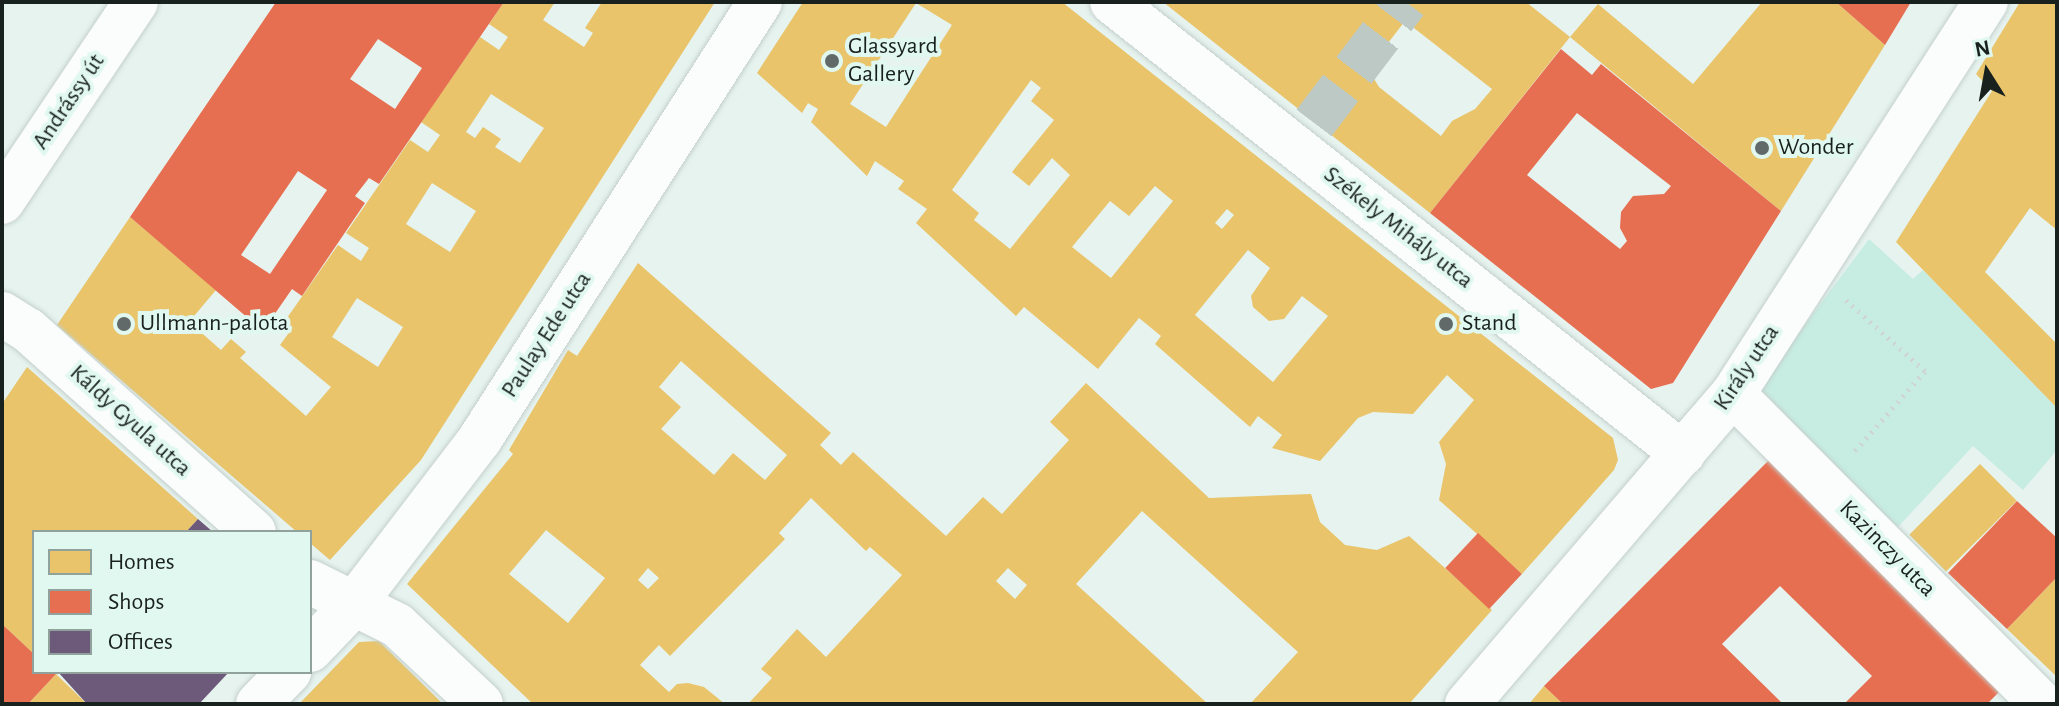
<!DOCTYPE html>
<meta charset="utf-8">
<style>
body{margin:0}
#map{position:relative;width:2059px;height:706px;overflow:hidden;background:#e6f3ef;font-family:"Alegreya Sans",sans-serif}
div>[style]{position:absolute}
[style*='--x']{left:calc(var(--x)*1px);top:calc(var(--y)*1px);width:calc(var(--w)*1px);rotate:calc(var(--a)*1deg)}
.green>*{inset:0;background:#c7ede2}
.homes>*{inset:0;background:#e9c46a;transform-origin:0 0}
.shops>*{inset:0;background:#e76f51;transform-origin:0 0}
.offices>*{inset:0;background:#6d597a}
.minor-tunnel>*{height:44px;margin-top:-22px;transform-origin:0;background:repeating-linear-gradient(90deg,#bdc9c5 0 44px,transparent 0 66px)}
.path>*{height:5px;margin-top:-2.5px;transform-origin:0;background:repeating-linear-gradient(90deg,#cfd3d2 0 2px,transparent 0 8px)}
.roads{filter:drop-shadow(0 0 2px #c4cfcc) drop-shadow(0 0 2px #c4cfcc)}
.minor>*{height:44px;margin:-22px;padding:0 22px;transform-origin:22px;border-radius:22px;background:#fbfdfd}
.major>*{height:44px;margin:-22px;padding:0 22px;transform-origin:22px;border-radius:22px;background:#fbfdfd}
.dots>*{width:22px;height:22px;translate:-50% -50%;box-sizing:border-box;border:4px solid #e1f8f1;border-radius:50%}
span{translate:-50% -50%;white-space:nowrap;text-align:center;line-height:1.15;-webkit-text-stroke:8px #e1f8f1;paint-order:stroke}
.poi-label{font-size:24px;color:#19211f}
.left{translate:0 -50%;text-align:left}
.street-label{font-size:24px;color:#19211f}
.frame{position:absolute;inset:0;border:4px solid #19211f;pointer-events:none}
.legend{position:absolute;left:32px;top:530px;width:280px;height:144px;box-sizing:border-box;background:#e1f8f1;border:2px solid #91a29d;margin:0;padding:10px 14px;list-style:none;font-size:24px;color:#19211f}
.legend li{display:flex;align-items:center;gap:16px;height:40px}
.legend b{width:40px;border:2px solid #91a29d}
.north{position:absolute;left:1947px;top:32px;width:80px;height:80px;-webkit-text-stroke:6px #e1f8f1;paint-order:stroke;rotate:349deg;font-size:22px;font-weight:700;line-height:32px;text-align:center;color:#19211f}
.north::after{content:'';display:block;margin:auto;width:28px;height:36px;background:#19211f;clip-path:polygon(50% 0,100% 100%,50% 72%,0 100%)}
</style>
<div id="map">
<div class="green">
<i style="clip-path:polygon(1869px 239px,1913px 279px,1923px 270px,2057px 408px,2057px 450px,2023px 490px,1973px 446px,1898px 527px,1751px 397px)"></i>
</div>
<div class="homes">
<i style="clip-path:polygon(evenodd,504px 2px,555px 2px,543px 20px,584px 47px,593px 33px,585px 28px,602px 2px,715px 2px,421px 460px,330px 560px,310px 543px,310px 532px,297px 532px,57px 325px,130px 217px,216px 290px,189px 322px,221px 350px,231px 339px,246px 352px,240px 358px,306px 416px,331px 387px,280px 345px,288px 334px,280px 328px,338px 245px,361px 261px,369px 248px,346px 233px,410px 140px,428px 152px,440px 135px,421px 122px,480px 37px,499px 50px,508px 37px,489px 24px,504px 2px,491px 94px,544px 128px,520px 163px,495px 147px,501px 139px,483px 127px,475px 138px,466px 132px,491px 94px,504px 2px,432px 183px,476px 211px,450px 252px,406px 224px,432px 183px,504px 2px,357px 298px,403px 327px,378px 367px,332px 337px,357px 298px)"></i>
<i style="clip-path:polygon(evenodd,803px 2px,1062px 2px,1613px 438px,1618px 460px,1614px 470px,1522px 574px,1439px 500px,1446px 464px,1439px 442px,1474px 400px,1447px 375px,1413px 414px,1373px 412px,1358px 418px,1320px 461px,1272px 448px,1282px 435px,1258px 416px,1250px 427px,1155px 344px,1161px 336px,1139px 318px,1098px 369px,1024px 307px,1016px 316px,916px 223px,927px 209px,898px 189px,904px 181px,875px 161px,867px 176px,811px 122px,818px 109px,808px 103px,802px 113px,757px 73px,803px 2px,916px 3px,952px 25px,886px 127px,850px 104px,916px 3px,803px 2px,1031px 80px,1041px 88px,1031px 101px,1054px 120px,1012px 172px,1029px 186px,1052px 158px,1070px 175px,1010px 249px,974px 220px,979px 213px,952px 190px,1031px 80px,803px 2px,1155px 186px,1173px 201px,1111px 278px,1072px 247px,1110px 201px,1129px 216px,1155px 186px,803px 2px,1227px 209px,1234px 215px,1222px 229px,1215px 223px,1227px 209px,803px 2px,1248px 250px,1270px 268px,1251px 296px,1253px 307px,1269px 321px,1284px 319px,1302px 296px,1328px 316px,1273px 382px,1195px 315px,1248px 250px)"></i>
<i style="clip-path:polygon(evenodd,1163px 2px,1526px 2px,1570px 37px,1430px 213px,1163px 2px,1405px 21px,1492px 89px,1475px 109px,1452px 121px,1441px 136px,1379px 87px,1368px 69px,1405px 21px)"></i>
<i style="clip-path:polygon(1762px 2px,1836px 2px,1885px 45px,1781px 211px,1570px 37px,1598px 4px,1693px 84px)"></i>
<i style="clip-path:polygon(2020px 2px,2057px 2px,2057px 230px,2030px 208px,1985px 272px,2057px 344px,2057px 408px,1896px 242px,1992px 91px,1976px 74px)"></i>
<i style="clip-path:polygon(evenodd,638px 263px,831px 433px,820px 445px,841px 465px,853px 452px,946px 536px,983px 497px,1002px 514px,1069px 440px,1050px 422px,1086px 383px,1209px 498px,1311px 494px,1320px 522px,1345px 545px,1377px 550px,1409px 536px,1492px 610px,1409px 704px,1250px 704px,1298px 652px,1142px 511px,1076px 584px,1208px 704px,748px 704px,772px 678px,761px 669px,797px 629px,826px 657px,902px 575px,870px 547px,866px 551px,811px 498px,779px 533px,785px 539px,670px 656px,659px 645px,640px 665px,669px 692px,677px 684px,688px 683px,704px 687px,725px 704px,533px 704px,407px 584px,513px 454px,509px 450px,568px 350px,577px 356px,638px 263px,681px 361px,787px 455px,765px 480px,733px 453px,714px 475px,661px 429px,681px 407px,659px 387px,681px 361px,638px 263px,546px 530px,605px 578px,568px 623px,509px 574px,546px 530px,638px 263px,648px 568px,659px 578px,648px 589px,638px 580px,648px 568px,638px 263px,1008px 568px,1027px 585px,1015px 599px,996px 581px,1008px 568px)"></i>
<i style="clip-path:polygon(27px 367px,198px 519px,186px 532px,34px 532px,34px 654px,2px 624px,2px 404px)"></i>
<i style="left:1980px;top:464px;width:52px;height:100px;rotate:45deg"></i>
<i style="clip-path:polygon(2057px 577px,2057px 677px,2007px 629px)"></i>
<i style="clip-path:polygon(379px 641px,443px 704px,299px 704px,359px 642px)"></i>
<i style="clip-path:polygon(56px 674px,87px 704px,28px 704px)"></i>
<i style="clip-path:polygon(1544px 686px,1563px 704px,1529px 704px)"></i>
</div>
<div class="shops">
<i style="clip-path:polygon(evenodd,276px 2px,504px 2px,379px 184px,369px 178px,355px 196px,365px 203px,302px 296px,292px 289px,263px 331px,130px 217px,276px 2px,378px 39px,422px 68px,395px 109px,350px 79px,378px 39px,276px 2px,298px 171px,327px 190px,270px 274px,241px 255px,298px 171px)"></i>
<i style="clip-path:polygon(1836px 2px,1911px 2px,1885px 45px)"></i>
<i style="clip-path:polygon(evenodd,1561px 49px,1592px 75px,1601px 64px,1781px 211px,1673px 383px,1651px 389px,1430px 213px,1561px 49px,1577px 113px,1671px 186px,1664px 194px,1633px 196px,1621px 212px,1620px 228px,1627px 241px,1620px 249px,1527px 175px,1577px 113px)"></i>
<i style="clip-path:polygon(1770px 459px,2002px 689px,1987px 704px,1844px 704px,1872px 676px,1780px 586px,1722px 644px,1783px 704px,1563px 704px,1544px 686px)"></i>
<i style="clip-path:polygon(2017px 501px,2057px 538px,2057px 577px,2007px 629px,1948px 573px)"></i>
<i style="left:1478px;top:533px;width:60px;height:48px;rotate:43deg"></i>
<i style="clip-path:polygon(2px 624px,34px 654px,34px 672px,56px 674px,28px 704px,2px 704px)"></i>
</div>
<div class="offices">
<i style="clip-path:polygon(198px 519px,213px 532px,186px 532px)"></i>
<i style="clip-path:polygon(58px 672px,229px 672px,199px 704px,87px 704px)"></i>
</div>
<div class="minor-tunnel">
<i style="--x:1314;--y:123;--w:152;--a:-52.8"></i>
</div>
<div class="path">
<i style="--x:1846;--y:300;--w:106;--a:41.9"></i>
<i style="--x:1925;--y:371;--w:108;--a:131.2"></i>
</div>
<div class="roads">
<div class="minor">
<i style="--x:1112;--y:2;--w:728;--a:38.36"></i>
<i style="--x:2;--y:314;--w:31;--a:32"></i>
<i style="--x:28;--y:330;--w:303;--a:41.8"></i>
<i style="--x:1733;--y:394;--w:438;--a:45.1"></i>
<i style="--x:310;--y:582;--w:97;--a:26.3"></i>
<i style="--x:397;--y:625;--w:115;--a:43.2"></i>
<i style="--x:310;--y:650;--w:64;--a:-46.3"></i>
<i style="--x:354;--y:604;--w:208;--a:-52.6"></i>
<i style="--x:480;--y:439;--w:519;--a:-57.35"></i>
<i style="--x:258;--y:704;--w:45;--a:-45.9"></i>
<i style="--x:1467;--y:704;--w:408;--a:-49.4"></i>
<i style="--x:1733;--y:394;--w:467;--a:-57.2"></i>
</div>
<div class="major">
<i style="--x:2;--y:202;--w:241;--a:-56.2"></i>
</div>
</div>
<div class="dots">
<i style="left:832px;top:61px;background:#616a68"></i>
<i style="left:1762px;top:148px;background:#616a68"></i>
<i style="left:124px;top:324px;background:#616a68"></i>
<i style="left:1446px;top:324px;background:#616a68"></i>
</div>
<div class="poi-label">
<span class="left" style="left:848px;top:61px">Glassyard<br>Gallery</span>
<span class="left" style="left:1778px;top:148px">Wonder</span>
<span class="left" style="left:140px;top:324px">Ullmann-palota</span>
<span class="left" style="left:1462px;top:324px">Stand</span>
</div>
<div class="street-label">
<span style="left:69px;top:102px;rotate:-56deg">Andrássy út</span>
<span style="left:1398px;top:228px;rotate:38deg">Székely Mihály utca</span>
<span style="left:547px;top:335px;rotate:-57deg">Paulay Ede utca</span>
<span style="left:1747px;top:368px;rotate:-56deg">Király utca</span>
<span style="left:130px;top:421px;rotate:42deg">Káldy Gyula utca</span>
<span style="left:1887px;top:549px;rotate:45deg">Kazinczy utca</span>
</div>
<div class="frame"></div>
<ul class="legend">
<li><b style="height:22px;background:#e9c46a"></b>Homes</li>
<li><b style="height:22px;background:#e76f51"></b>Shops</li>
<li><b style="height:22px;background:#6d597a"></b>Offices</li>
</ul>
<div class="north">N</div>
</div>
